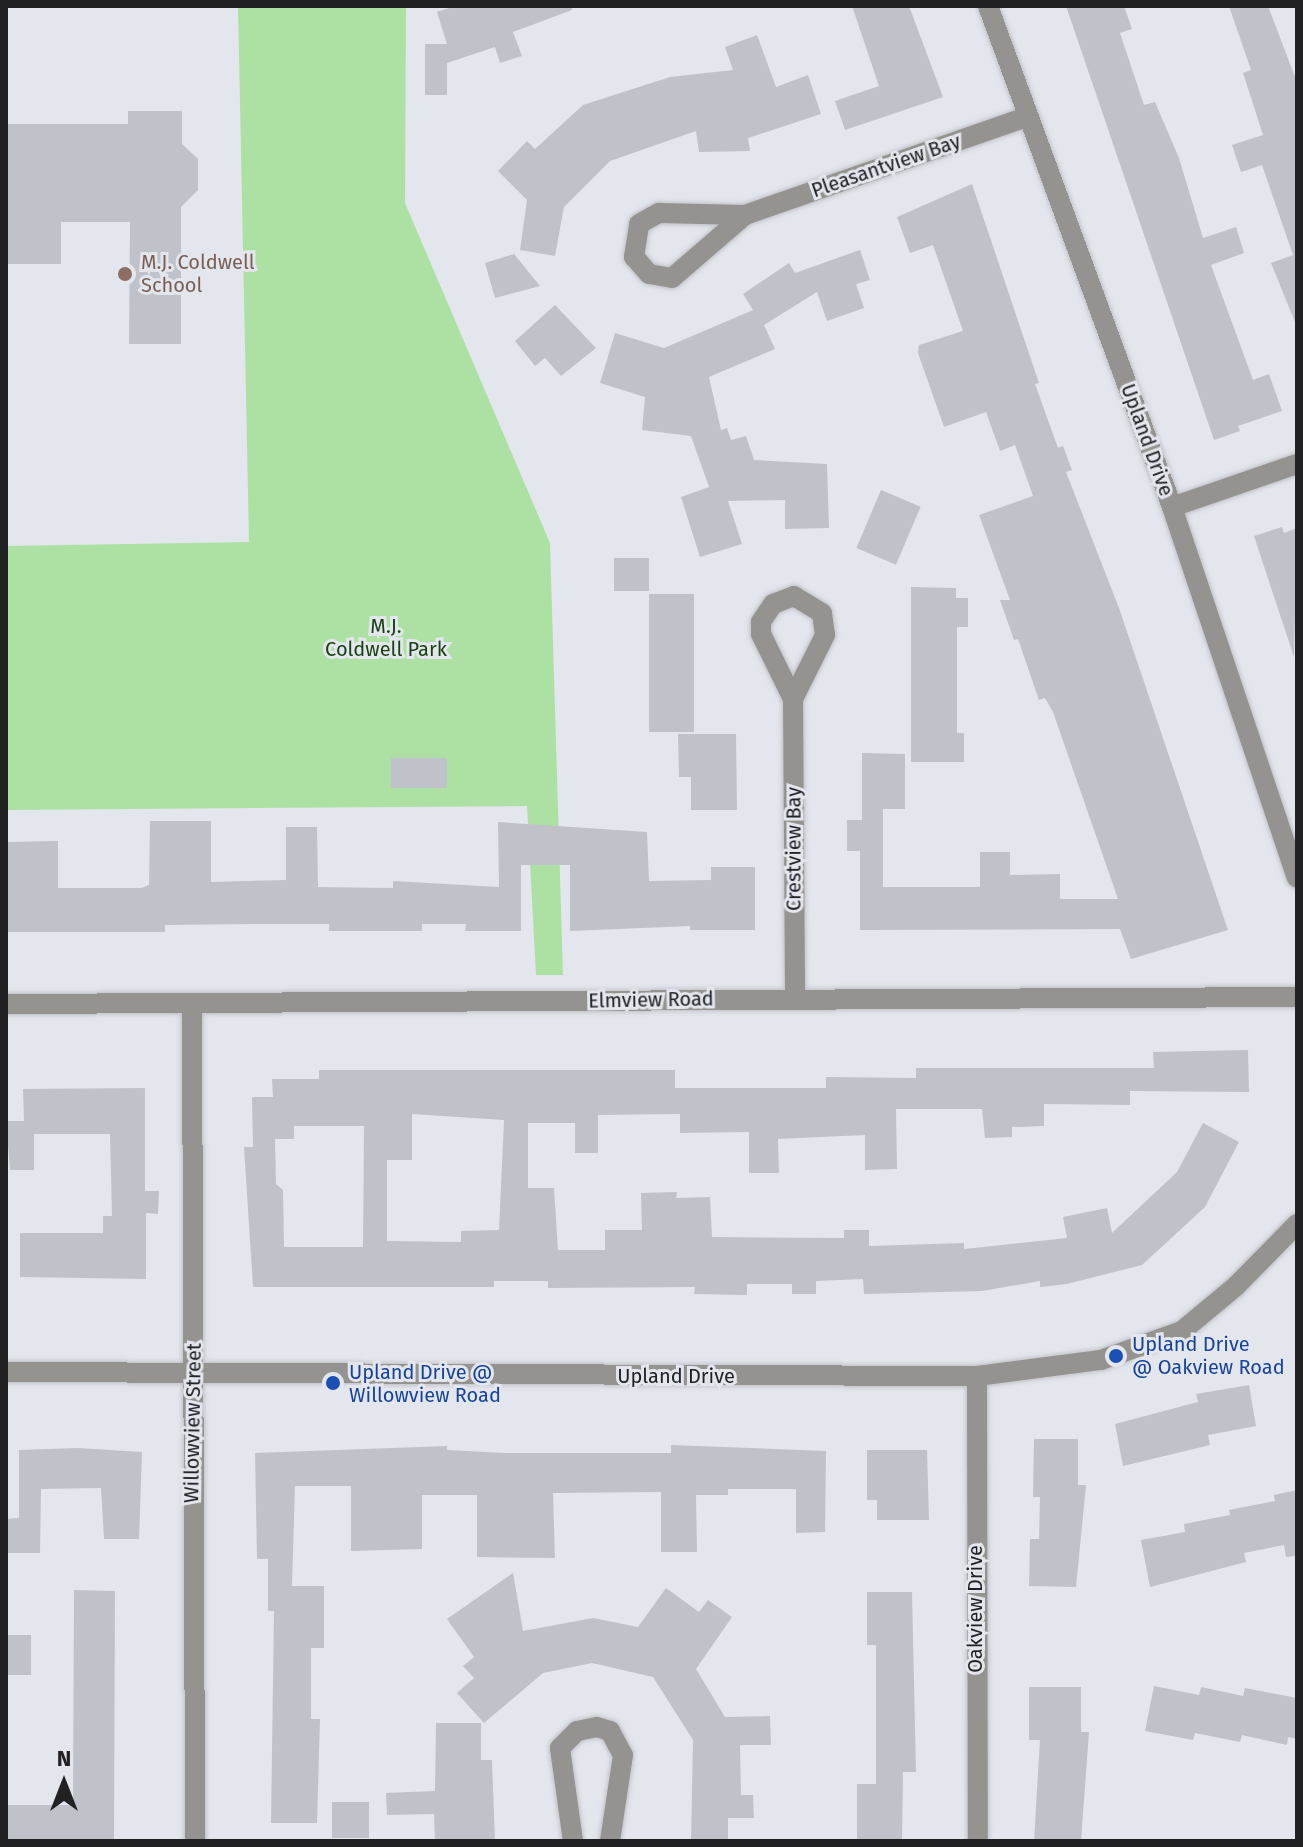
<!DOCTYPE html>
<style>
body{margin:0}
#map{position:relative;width:1303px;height:1847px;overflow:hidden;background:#e4e6ed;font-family:"Fira Sans",sans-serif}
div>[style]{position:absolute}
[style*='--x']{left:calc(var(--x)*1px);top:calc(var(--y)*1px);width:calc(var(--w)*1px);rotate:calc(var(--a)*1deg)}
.green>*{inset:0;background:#ade0a3}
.building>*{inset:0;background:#c0c2c9;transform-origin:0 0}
.roads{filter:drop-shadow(0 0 2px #c1c3c9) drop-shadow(0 0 2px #c1c3c9)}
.minor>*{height:20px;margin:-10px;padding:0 10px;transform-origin:10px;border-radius:10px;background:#959390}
.tertiary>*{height:20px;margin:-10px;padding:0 10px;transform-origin:10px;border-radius:10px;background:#959390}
.dots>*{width:22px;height:22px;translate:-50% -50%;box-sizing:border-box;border:4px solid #e4e6ed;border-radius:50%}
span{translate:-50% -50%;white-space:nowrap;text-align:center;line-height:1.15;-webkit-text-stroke:6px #e4e6ed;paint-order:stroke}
.street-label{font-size:20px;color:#212124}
.education-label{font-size:20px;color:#785e54}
.left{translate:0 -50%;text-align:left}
.park-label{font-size:20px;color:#18420f}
.transit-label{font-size:20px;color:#164399}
.frame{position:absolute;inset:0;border:8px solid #212124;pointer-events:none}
.north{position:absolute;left:24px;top:1743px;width:80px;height:80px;-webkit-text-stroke:6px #e4e6ed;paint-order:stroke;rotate:0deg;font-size:22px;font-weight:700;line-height:32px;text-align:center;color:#212124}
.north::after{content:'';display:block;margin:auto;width:28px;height:36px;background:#212124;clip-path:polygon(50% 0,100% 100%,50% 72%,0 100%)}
</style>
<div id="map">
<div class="green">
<i style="clip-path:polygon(238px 6px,406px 6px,405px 203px,550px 543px,563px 975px,536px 975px,527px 806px,6px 810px,6px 546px,249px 542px)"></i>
</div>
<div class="building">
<i style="clip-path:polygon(455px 6px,572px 6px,572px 10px,513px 32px,522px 56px,500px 63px,495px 47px,447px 63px,447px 95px,425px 95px,425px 44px,447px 44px,437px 12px)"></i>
<i style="clip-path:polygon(852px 6px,909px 6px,943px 97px,845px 130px,835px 101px,879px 86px)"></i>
<i style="clip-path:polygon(1066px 6px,1124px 6px,1132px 29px,1120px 33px,1144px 105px,1155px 102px,1179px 158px,1203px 238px,1236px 227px,1244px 253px,1211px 265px,1253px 380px,1269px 374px,1282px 411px,1238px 426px,1240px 431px,1214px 440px)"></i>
<i style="clip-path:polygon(1229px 6px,1268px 6px,1297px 82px,1297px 327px,1271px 263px,1293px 255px,1262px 165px,1241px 172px,1232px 145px,1263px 135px,1243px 73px,1251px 70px)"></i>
<i style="clip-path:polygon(757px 35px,776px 87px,808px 75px,821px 114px,748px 138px,750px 151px,699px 152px,696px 131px,610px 161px,564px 207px,555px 256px,520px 250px,527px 200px,498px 171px,527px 141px,535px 149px,583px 105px,670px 77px,733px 70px,725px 47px)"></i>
<i style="clip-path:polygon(128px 111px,182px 111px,182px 144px,198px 159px,198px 190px,181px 207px,181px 344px,129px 344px,130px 222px,61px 222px,61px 264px,6px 264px,6px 124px,128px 124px)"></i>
<i style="clip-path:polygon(972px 184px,1039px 383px,1035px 384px,1058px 448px,1063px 446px,1072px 470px,1066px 472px,1119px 608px,1228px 930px,1131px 959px,1120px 929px,860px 930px,860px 851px,847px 851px,847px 820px,862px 820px,862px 753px,905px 754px,905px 809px,883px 809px,883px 887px,980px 887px,980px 852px,1010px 852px,1010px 875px,1060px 874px,1060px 899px,1118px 899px,1053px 712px,1045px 698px,1039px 700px,1018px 639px,1014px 640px,1000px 600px,1010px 600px,979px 515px,1033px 496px,1015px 445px,1000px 451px,986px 412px,944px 427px,918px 353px,919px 345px,963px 331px,933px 245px,910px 253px,897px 217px)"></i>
<i style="clip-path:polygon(860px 250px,870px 280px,856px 284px,864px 308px,827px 321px,817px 292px,764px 325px,775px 349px,709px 377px,721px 430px,727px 428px,731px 440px,746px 436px,754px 460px,827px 464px,829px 528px,785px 529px,785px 500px,728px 501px,742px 544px,700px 557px,681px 497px,709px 487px,691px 436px,642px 430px,645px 397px,600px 383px,615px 333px,664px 348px,753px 310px,743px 294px,789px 263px,795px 273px)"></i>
<i style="clip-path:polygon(514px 254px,540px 286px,495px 298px,485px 263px)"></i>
<i style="clip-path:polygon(555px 305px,596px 348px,561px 376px,545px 358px,535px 366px,515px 341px)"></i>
<i style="left:881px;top:490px;width:43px;height:63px;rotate:23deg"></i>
<i style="clip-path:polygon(1282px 527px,1284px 533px,1297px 528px,1294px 657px,1254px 536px)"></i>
<i style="left:649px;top:558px;width:33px;height:35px;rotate:90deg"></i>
<i style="clip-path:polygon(911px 587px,956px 588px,956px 598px,968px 598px,968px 627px,957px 627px,957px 733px,964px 733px,964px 762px,911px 762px)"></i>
<i style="left:694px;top:594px;width:138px;height:45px;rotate:90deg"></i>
<i style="clip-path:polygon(678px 734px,736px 734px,737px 810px,691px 810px,691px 777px,679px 777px)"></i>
<i style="left:391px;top:758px;width:56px;height:30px"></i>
<i style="clip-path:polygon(150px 821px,211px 821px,211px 882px,286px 880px,286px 827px,317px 827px,318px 887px,393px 888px,393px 881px,499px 887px,498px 822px,647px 832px,649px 881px,711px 880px,711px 867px,755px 867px,755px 930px,690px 930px,690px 926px,570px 931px,570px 865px,521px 865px,521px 931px,465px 931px,466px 924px,422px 924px,422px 931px,329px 931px,329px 924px,254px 924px,165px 925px,165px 932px,6px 932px,7px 842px,58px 841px,58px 888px,141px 888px,149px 885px)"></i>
<i style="clip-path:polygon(evenodd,1248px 1050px,1249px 1092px,1130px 1091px,1130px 1105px,1044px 1104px,1044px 1126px,1012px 1127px,1012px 1137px,985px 1138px,982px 1109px,896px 1109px,897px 1169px,865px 1170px,865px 1135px,778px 1139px,779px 1173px,749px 1173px,749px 1132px,680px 1133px,680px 1114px,598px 1115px,598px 1153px,575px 1153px,575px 1123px,528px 1123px,528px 1188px,554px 1188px,558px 1250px,605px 1250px,605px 1230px,642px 1230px,641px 1193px,677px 1192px,676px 1198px,710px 1197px,712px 1237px,844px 1238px,844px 1230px,869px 1230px,869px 1246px,964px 1243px,964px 1249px,1067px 1238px,1063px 1217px,1107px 1208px,1112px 1233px,1177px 1172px,1203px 1123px,1239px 1142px,1205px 1207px,1142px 1265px,1067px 1284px,1040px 1287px,1040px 1281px,982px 1291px,864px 1294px,863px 1279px,816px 1281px,816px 1294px,792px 1294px,792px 1284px,747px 1284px,747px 1295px,694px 1294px,695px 1287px,548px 1288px,548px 1281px,494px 1281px,494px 1287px,253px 1287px,244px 1147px,253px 1147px,252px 1097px,273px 1097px,272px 1079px,319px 1079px,319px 1070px,675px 1070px,675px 1088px,826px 1088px,826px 1077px,916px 1078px,916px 1068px,1154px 1068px,1153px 1052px,1248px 1050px,412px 1114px,504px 1120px,499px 1230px,461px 1231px,461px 1242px,387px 1241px,387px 1160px,412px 1160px,412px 1114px,1248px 1050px,294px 1126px,364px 1126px,363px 1247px,284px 1247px,283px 1190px,276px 1184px,275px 1139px,294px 1139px,294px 1126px)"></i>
<i style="clip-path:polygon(145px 1088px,145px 1191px,159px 1191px,158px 1214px,146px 1213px,146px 1279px,20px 1277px,20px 1233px,103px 1233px,103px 1216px,112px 1216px,110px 1134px,34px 1134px,34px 1170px,10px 1170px,6px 1121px,24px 1121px,23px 1089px)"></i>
<i style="clip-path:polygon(1249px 1385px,1256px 1426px,1208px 1435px,1210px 1445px,1123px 1466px,1115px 1424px,1198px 1402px,1196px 1394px)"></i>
<i style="clip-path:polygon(1034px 1439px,1078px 1439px,1078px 1485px,1086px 1485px,1076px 1587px,1029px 1586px,1030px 1539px,1039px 1539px,1040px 1497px,1033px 1497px)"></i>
<i style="clip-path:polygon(671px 1445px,826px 1451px,825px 1532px,796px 1533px,796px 1489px,728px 1489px,728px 1495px,696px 1495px,697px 1552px,661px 1552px,661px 1492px,553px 1493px,555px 1558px,477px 1557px,477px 1495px,422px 1495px,422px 1549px,351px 1551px,351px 1486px,295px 1486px,292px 1586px,324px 1586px,324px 1648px,311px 1648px,311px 1719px,320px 1719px,317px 1823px,271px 1823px,274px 1611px,268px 1611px,268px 1559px,257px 1559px,255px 1453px,447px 1446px,447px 1450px,505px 1453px,671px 1453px)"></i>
<i style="clip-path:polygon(78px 1448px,142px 1452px,139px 1539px,104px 1539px,101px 1488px,41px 1489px,40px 1553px,6px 1553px,6px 1519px,19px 1518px,19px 1450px)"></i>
<i style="clip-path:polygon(867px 1450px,927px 1450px,929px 1520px,877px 1520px,877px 1500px,867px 1500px)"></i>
<i style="clip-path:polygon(1297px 1490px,1297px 1556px,1286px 1557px,1284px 1545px,1244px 1553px,1246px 1562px,1150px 1587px,1141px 1540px,1185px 1532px,1184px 1524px,1230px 1515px,1229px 1510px,1275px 1501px,1274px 1495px)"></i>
<i style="clip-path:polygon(513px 1573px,523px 1631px,593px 1618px,638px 1627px,666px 1588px,699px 1612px,708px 1600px,732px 1617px,696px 1669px,725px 1717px,770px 1716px,771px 1745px,740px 1745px,741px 1795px,753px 1795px,754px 1818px,728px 1818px,728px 1841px,691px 1841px,693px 1740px,653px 1677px,592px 1663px,543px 1673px,484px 1723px,457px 1693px,474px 1678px,463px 1666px,474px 1657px,447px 1619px)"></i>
<i style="clip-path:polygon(74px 1590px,115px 1591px,114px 1841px,6px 1841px,6px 1805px,73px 1805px)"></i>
<i style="clip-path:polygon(867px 1592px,912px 1592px,916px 1772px,903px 1772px,902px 1841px,857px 1841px,857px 1784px,876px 1784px,876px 1645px,867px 1645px)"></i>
<i style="left:6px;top:1635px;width:25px;height:40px"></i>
<i style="clip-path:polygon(1154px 1686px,1199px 1695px,1201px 1687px,1243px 1696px,1245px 1688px,1297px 1698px,1297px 1739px,1288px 1737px,1287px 1745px,1242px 1735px,1240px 1742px,1195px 1733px,1193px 1740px,1145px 1731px)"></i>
<i style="clip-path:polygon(1029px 1687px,1081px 1687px,1081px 1732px,1089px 1732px,1081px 1841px,1034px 1841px,1040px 1740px,1029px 1740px)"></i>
<i style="clip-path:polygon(436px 1723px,481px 1723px,481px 1760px,492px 1760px,495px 1841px,435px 1841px,434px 1814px,387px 1815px,386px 1793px,435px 1791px)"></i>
<i style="left:332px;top:1802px;width:37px;height:36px"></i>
</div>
<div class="roads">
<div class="minor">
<i style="--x:745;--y:215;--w:96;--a:139.2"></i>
<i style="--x:672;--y:278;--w:23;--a:-170"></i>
<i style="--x:649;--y:274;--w:23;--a:-131"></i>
<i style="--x:634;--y:257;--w:33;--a:-81"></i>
<i style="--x:639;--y:224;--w:23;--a:-29"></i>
<i style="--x:659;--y:213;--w:86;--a:1.3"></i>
<i style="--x:745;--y:215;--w:298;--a:-19.2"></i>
<i style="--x:1172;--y:507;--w:132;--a:-19"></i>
<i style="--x:793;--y:699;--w:72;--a:-63.4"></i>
<i style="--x:825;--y:635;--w:22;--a:-98"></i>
<i style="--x:822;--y:613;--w:33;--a:-149"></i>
<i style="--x:794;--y:596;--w:22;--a:159"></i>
<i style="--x:773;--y:604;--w:22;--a:124"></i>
<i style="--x:761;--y:622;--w:12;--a:90"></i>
<i style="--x:761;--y:634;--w:72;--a:63.8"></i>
<i style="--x:793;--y:699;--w:299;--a:89.6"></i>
<i style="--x:6;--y:1004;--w:1291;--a:-0.31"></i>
<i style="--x:192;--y:1005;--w:836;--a:89.79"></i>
<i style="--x:977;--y:1376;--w:465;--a:89.9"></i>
<i style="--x:573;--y:1841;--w:94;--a:-98"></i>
<i style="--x:560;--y:1748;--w:24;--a:-45"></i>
<i style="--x:577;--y:1731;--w:20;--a:-11"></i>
<i style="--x:597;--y:1727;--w:14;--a:17"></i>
<i style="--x:610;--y:1731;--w:27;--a:62"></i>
<i style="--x:623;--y:1755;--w:87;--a:98.6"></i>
</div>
<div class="tertiary">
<i style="--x:988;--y:6;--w:534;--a:69.83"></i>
<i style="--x:1172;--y:507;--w:391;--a:71.4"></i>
<i style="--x:6;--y:1372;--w:971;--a:0.24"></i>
<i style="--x:977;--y:1376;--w:125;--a:-7.4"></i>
<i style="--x:1101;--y:1360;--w:86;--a:-19.7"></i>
<i style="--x:1182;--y:1331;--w:70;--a:-39.8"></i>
<i style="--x:1236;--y:1286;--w:87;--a:-45.5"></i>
</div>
</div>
<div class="dots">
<i style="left:125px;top:274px;background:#8d6e63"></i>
<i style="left:1116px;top:1356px;background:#1a4fb4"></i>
<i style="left:333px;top:1383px;background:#1a4fb4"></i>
</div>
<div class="street-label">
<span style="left:886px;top:166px;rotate:-19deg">Pleasantview Bay</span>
<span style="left:1147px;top:440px;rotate:70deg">Upland Drive</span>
<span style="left:794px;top:849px;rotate:-90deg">Crestview Bay</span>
<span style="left:651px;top:1000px;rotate:-1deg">Elmview Road</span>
<span style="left:676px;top:1376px">Upland Drive</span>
<span style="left:193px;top:1423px;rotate:-89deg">Willowview Street</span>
<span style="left:975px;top:1609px;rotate:-90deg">Oakview Drive</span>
</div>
<div class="education-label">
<span class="left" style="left:141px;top:274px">M.J. Coldwell<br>School</span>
</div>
<div class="park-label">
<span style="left:386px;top:638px">M.J.<br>Coldwell Park</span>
</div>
<div class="transit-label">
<span class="left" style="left:1132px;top:1356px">Upland Drive<br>@ Oakview Road</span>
<span class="left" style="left:349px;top:1384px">Upland Drive @<br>Willowview Road</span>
</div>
<div class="frame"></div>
<div class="north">N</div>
</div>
